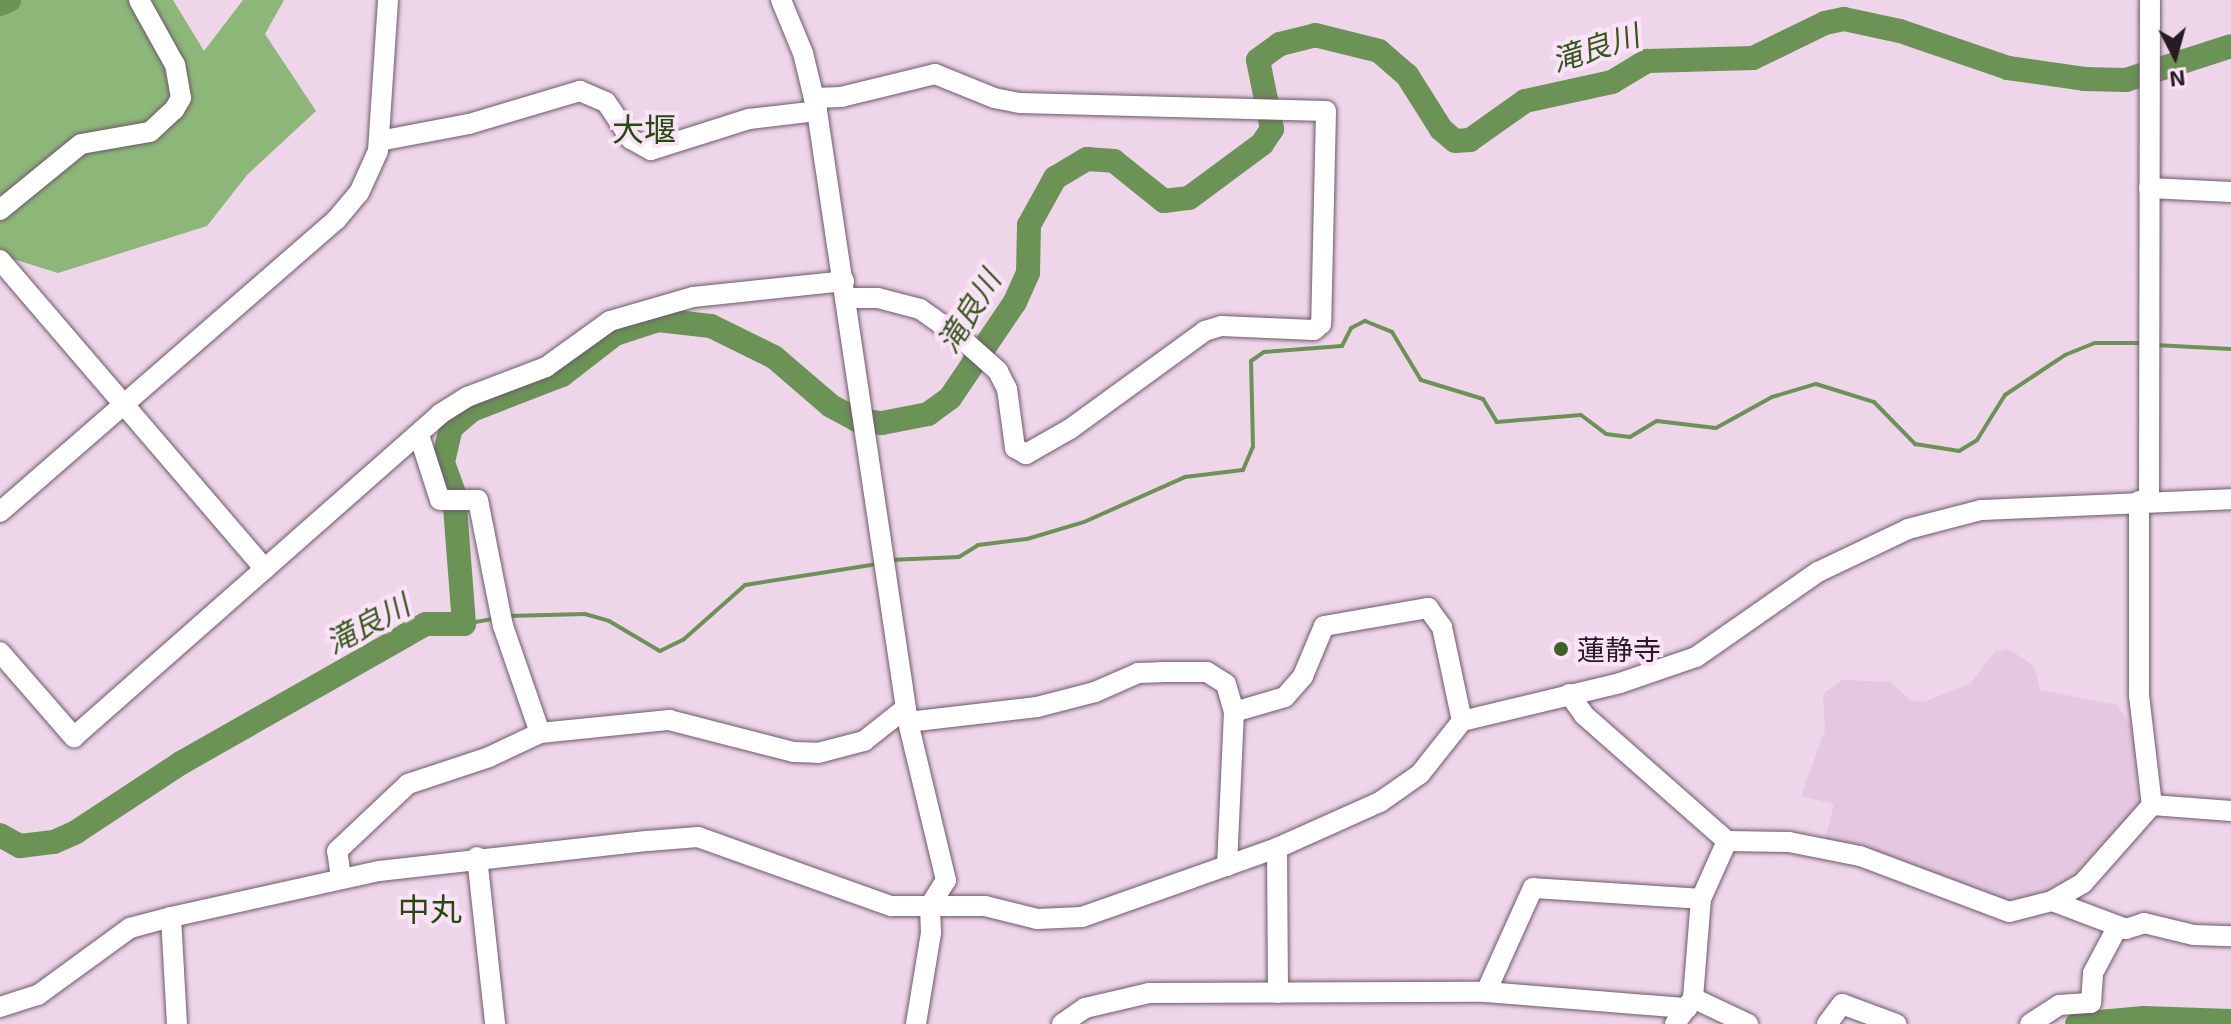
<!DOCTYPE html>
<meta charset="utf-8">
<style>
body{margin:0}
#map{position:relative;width:2231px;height:1024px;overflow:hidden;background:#eed5ea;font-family:"Exo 2","Noto Sans JP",sans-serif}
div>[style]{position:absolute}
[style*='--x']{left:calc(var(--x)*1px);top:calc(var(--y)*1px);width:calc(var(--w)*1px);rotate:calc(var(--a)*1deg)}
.built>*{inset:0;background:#e6c7e1}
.forest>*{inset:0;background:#8db778}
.stream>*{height:4px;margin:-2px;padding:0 2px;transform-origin:2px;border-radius:2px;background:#6a9355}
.river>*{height:24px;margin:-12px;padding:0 12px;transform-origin:12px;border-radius:12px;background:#6a9355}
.roads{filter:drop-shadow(0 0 2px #6e596b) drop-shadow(0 0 2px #6e596b)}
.minor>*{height:20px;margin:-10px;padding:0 10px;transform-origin:10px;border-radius:10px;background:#fff}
.dots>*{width:22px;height:22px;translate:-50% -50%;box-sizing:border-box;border:4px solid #fce2f8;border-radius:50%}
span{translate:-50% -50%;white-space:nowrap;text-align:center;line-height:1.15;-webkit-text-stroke:8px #fce2f8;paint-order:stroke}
.poi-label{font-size:28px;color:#241b23}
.left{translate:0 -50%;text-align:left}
.water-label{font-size:30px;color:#325919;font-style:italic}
.quarter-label{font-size:32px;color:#254b0c}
.north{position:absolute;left:2135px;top:16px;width:80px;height:80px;-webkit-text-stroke:6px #fce2f8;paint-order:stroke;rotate:174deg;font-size:22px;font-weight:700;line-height:32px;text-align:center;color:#241b23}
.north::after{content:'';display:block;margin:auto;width:28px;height:36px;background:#241b23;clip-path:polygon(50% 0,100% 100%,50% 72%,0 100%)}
</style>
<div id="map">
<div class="built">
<i style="clip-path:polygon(2009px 649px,2034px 666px,2040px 690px,2117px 705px,2139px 738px,2136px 780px,2141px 801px,2086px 870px,2030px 902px,2006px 902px,1825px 839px,1834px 804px,1801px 796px,1825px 730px,1823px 694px,1843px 680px,1891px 682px,1910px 700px,1923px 702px,1970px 684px,1995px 652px)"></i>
</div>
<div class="forest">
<i style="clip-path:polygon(0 0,173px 0,204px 51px,243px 0,284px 0,265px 34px,316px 111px,247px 175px,207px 226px,58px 273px,0 255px)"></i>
</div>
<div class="stream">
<i style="--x:2155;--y:345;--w:76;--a:3"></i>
<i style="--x:889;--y:560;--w:70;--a:-2.5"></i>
<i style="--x:959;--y:557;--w:22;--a:-32"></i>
<i style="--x:978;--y:545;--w:49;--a:-7"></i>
<i style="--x:1027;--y:539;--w:59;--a:-16.6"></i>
<i style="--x:1084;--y:522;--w:111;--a:-24"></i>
<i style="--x:1185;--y:477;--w:58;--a:-6.9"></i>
<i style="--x:1243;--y:470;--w:25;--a:-67"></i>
<i style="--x:1253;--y:447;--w:86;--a:-91.3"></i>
<i style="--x:1251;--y:361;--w:16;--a:-35"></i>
<i style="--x:1264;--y:352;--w:78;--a:-4.4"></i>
<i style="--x:1342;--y:346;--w:20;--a:-63"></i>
<i style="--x:1351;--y:328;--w:16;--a:-27"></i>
<i style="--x:1365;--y:321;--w:29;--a:22"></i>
<i style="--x:1392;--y:332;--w:56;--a:58.9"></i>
<i style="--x:1421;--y:380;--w:65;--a:17"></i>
<i style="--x:1483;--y:399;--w:27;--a:59"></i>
<i style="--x:1497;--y:422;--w:84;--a:-4.8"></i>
<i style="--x:1581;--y:415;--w:31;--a:37"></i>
<i style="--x:1606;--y:434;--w:24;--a:7"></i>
<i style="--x:1630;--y:437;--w:31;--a:-31"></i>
<i style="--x:1657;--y:421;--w:59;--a:6.8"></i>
<i style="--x:1716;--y:428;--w:64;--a:-29"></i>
<i style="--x:1772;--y:397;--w:46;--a:-16.5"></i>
<i style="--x:1816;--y:384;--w:61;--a:17.2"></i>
<i style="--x:1874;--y:402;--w:59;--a:45.7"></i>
<i style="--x:1915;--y:444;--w:45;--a:9"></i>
<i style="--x:1959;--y:451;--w:21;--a:-31"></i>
<i style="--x:1977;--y:440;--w:53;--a:-58.1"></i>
<i style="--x:2005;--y:395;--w:72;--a:-33.7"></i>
<i style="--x:2065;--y:355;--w:32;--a:-22"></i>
<i style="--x:2095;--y:343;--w:47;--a:0"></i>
<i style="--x:509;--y:616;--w:76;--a:-1.5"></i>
<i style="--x:585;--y:614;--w:25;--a:16"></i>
<i style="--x:609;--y:621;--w:59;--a:30.5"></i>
<i style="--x:660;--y:651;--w:25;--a:-26"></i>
<i style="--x:683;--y:640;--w:83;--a:-41.6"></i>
<i style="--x:745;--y:585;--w:134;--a:-9"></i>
<i style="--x:464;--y:624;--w:34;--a:-10"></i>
</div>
<div class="river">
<i style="--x:0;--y:4;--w:10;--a:-24"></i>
<i style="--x:0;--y:835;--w:23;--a:29"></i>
<i style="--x:20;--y:846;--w:34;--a:-7"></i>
<i style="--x:54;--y:842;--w:24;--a:-24"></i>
<i style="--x:76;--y:832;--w:126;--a:-33.3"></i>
<i style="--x:181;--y:763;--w:259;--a:-29.6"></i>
<i style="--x:406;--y:635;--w:23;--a:-29"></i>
<i style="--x:426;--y:624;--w:38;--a:0"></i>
<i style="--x:464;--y:624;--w:131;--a:-94.4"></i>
<i style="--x:454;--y:493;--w:33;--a:-110"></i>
<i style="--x:443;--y:462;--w:35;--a:-77"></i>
<i style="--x:451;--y:428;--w:28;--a:-41"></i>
<i style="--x:472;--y:410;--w:97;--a:-21.3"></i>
<i style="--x:562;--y:375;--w:67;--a:-37.7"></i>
<i style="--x:615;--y:334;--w:45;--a:-18"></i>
<i style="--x:658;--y:320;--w:53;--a:6.5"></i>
<i style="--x:711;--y:326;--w:70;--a:26.2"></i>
<i style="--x:774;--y:357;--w:75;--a:40.7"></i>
<i style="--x:831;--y:406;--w:30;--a:28"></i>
<i style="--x:857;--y:420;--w:25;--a:7"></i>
<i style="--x:882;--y:423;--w:47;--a:-11.1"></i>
<i style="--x:928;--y:414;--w:27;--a:-36"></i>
<i style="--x:950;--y:398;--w:116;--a:-55.9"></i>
<i style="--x:1015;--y:302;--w:32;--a:-66"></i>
<i style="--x:1028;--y:273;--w:48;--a:-88.8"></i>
<i style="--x:1029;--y:225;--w:54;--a:-61"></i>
<i style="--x:1055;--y:178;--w:37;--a:-31"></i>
<i style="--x:1087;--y:159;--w:27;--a:4"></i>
<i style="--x:1114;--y:161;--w:64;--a:38.7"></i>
<i style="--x:1164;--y:201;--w:25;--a:-7"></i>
<i style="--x:1189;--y:198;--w:91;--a:-36.5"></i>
<i style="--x:1262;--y:144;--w:18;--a:-56"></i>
<i style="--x:1272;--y:129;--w:70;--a:-101.5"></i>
<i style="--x:1258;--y:60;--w:27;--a:-36"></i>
<i style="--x:1280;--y:44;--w:36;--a:-14"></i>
<i style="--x:1315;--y:35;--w:66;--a:14"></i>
<i style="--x:1379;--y:51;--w:37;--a:41"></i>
<i style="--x:1407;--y:75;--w:64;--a:57.8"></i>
<i style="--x:1441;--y:129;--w:18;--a:41"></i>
<i style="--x:1455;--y:141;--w:15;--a:-4"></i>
<i style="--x:1470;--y:140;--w:67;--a:-35.3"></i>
<i style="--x:1525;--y:101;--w:89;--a:-12.3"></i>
<i style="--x:1612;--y:82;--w:41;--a:-31"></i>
<i style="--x:1647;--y:61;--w:106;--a:-1.6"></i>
<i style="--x:1753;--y:58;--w:80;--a:-25.9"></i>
<i style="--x:1825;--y:23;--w:19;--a:-12"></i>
<i style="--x:1844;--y:19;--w:57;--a:12.1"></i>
<i style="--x:1900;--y:31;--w:114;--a:18.9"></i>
<i style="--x:2008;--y:68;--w:77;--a:8.2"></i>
<i style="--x:2084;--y:79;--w:42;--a:1.4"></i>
<i style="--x:2126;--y:80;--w:110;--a:-17.9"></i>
<i style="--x:2077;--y:1024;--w:67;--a:-5.1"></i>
<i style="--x:2144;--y:1018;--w:87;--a:2"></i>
</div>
<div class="roads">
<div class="minor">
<i style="--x:781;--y:0;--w:57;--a:67.5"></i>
<i style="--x:803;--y:53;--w:60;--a:76.4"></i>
<i style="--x:817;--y:111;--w:618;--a:81.53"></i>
<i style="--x:908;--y:722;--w:163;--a:76.5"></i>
<i style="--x:946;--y:880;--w:31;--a:122"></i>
<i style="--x:930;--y:906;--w:27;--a:88"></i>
<i style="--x:931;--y:933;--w:92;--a:99.4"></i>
<i style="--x:814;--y:98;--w:27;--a:-2"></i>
<i style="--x:841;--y:97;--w:97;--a:-13.7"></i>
<i style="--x:935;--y:74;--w:64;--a:22.1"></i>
<i style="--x:994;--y:98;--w:26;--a:11"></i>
<i style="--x:1020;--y:103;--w:306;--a:1.5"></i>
<i style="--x:1326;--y:111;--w:213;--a:91.3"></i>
<i style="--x:1321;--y:324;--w:9;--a:139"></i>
<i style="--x:1314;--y:330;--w:93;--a:-177.5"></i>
<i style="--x:1221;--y:326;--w:17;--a:163"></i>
<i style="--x:1205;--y:331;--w:167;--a:144"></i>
<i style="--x:1070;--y:429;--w:51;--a:150.4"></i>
<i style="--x:1026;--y:454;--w:13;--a:-151"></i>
<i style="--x:1015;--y:448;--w:60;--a:-97.7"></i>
<i style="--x:1007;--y:389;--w:20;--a:-117"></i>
<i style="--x:998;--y:371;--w:50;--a:-138.3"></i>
<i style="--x:961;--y:338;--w:50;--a:-144.7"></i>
<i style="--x:920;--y:309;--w:43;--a:-165.3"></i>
<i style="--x:878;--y:298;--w:31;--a:180"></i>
<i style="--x:379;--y:141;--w:92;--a:-10.7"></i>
<i style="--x:469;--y:124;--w:116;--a:-16.6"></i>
<i style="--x:580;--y:91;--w:28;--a:23"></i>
<i style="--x:606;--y:102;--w:45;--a:56"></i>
<i style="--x:631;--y:139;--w:23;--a:29"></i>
<i style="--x:651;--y:150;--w:103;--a:-17.6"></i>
<i style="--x:749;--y:119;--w:68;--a:-6.7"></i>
<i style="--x:2149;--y:188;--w:82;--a:2.8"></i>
<i style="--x:0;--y:210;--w:104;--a:-39.2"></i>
<i style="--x:81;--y:144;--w:70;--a:-9.9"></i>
<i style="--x:150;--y:132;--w:33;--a:-43"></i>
<i style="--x:174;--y:110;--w:14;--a:-60"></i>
<i style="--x:181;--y:98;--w:34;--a:-100"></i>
<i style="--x:175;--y:65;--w:74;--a:-119"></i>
<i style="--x:0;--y:260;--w:407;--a:49.4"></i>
<i style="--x:419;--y:435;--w:68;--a:72.1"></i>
<i style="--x:440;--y:500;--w:38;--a:0"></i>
<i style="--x:478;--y:500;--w:128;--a:78.8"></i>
<i style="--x:503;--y:626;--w:113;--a:70.9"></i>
<i style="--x:2139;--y:501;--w:194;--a:90"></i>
<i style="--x:2139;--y:695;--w:111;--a:83.3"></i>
<i style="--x:2149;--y:502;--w:502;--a:-89.89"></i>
<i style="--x:0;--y:512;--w:445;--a:-41"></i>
<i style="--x:336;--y:220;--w:35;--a:-50"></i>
<i style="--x:359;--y:193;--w:46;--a:-65.7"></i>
<i style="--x:378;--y:151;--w:151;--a:-86.2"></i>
<i style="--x:0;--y:652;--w:113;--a:49"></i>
<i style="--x:74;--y:737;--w:488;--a:-41.4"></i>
<i style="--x:440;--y:414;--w:32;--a:-32"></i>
<i style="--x:467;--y:397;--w:85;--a:-20.8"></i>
<i style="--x:546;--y:367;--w:79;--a:-35.7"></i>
<i style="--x:610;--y:321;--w:86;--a:-16.1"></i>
<i style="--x:693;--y:297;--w:152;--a:-6"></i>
<i style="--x:1569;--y:694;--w:26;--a:54"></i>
<i style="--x:1584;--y:715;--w:191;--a:41.4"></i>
<i style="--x:1727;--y:841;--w:62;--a:0.9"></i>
<i style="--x:1789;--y:842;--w:72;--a:11.2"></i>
<i style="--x:1860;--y:856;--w:159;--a:20.6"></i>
<i style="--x:2009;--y:912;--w:44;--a:-14.3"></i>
<i style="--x:2052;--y:901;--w:36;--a:-30"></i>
<i style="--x:2083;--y:883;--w:104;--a:-48.5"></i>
<i style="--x:2152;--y:805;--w:79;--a:4.3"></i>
<i style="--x:908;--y:722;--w:130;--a:-6.6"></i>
<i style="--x:1037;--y:707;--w:60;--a:-14.5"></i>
<i style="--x:1095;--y:692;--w:47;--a:-23.8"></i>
<i style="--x:1138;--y:673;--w:23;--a:-2"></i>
<i style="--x:1161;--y:672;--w:46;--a:0"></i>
<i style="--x:1207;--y:672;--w:22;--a:32"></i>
<i style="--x:1226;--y:684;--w:29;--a:74"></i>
<i style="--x:1277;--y:848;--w:145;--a:89.6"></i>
<i style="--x:477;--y:857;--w:168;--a:83.8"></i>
<i style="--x:1227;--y:866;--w:154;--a:-87.4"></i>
<i style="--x:1234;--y:712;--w:53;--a:-16.4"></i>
<i style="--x:1285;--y:697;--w:28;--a:-49"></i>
<i style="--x:1303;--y:676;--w:54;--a:-67.2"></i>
<i style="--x:1324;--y:626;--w:106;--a:-9.8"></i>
<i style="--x:1428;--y:608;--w:24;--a:54"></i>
<i style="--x:1442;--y:627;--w:96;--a:78"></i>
<i style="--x:341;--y:878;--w:27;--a:-98"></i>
<i style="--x:337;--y:851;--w:98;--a:-43.3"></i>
<i style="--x:408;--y:784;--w:85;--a:-18.4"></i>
<i style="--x:489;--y:757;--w:56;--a:-25.2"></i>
<i style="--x:540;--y:733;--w:130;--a:-5.8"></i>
<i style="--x:669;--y:720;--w:129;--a:14.4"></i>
<i style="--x:794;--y:752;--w:24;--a:2"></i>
<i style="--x:818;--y:753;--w:48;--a:-14.6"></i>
<i style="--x:864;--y:741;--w:53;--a:-38.2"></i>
<i style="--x:2052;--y:901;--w:79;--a:20.7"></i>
<i style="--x:2126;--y:929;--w:19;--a:-18"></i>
<i style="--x:2144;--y:923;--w:51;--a:13.5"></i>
<i style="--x:2194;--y:935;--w:37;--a:2"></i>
<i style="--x:171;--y:917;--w:107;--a:86.8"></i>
<i style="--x:1486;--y:992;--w:114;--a:-65.7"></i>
<i style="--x:1533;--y:888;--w:168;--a:3.7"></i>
<i style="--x:1693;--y:998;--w:61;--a:25.3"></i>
<i style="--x:0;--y:1007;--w:40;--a:-18"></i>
<i style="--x:38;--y:995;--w:114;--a:-36.1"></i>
<i style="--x:130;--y:928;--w:42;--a:-15"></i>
<i style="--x:171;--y:917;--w:213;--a:-12.5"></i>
<i style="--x:379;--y:871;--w:271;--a:-6.4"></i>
<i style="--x:648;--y:841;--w:50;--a:-4.6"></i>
<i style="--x:698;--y:837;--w:205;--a:19.7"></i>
<i style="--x:891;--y:906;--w:94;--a:0"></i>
<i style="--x:985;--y:906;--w:54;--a:14"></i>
<i style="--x:1037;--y:919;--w:45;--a:-2.5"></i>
<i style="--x:1082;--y:917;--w:207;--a:-19.5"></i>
<i style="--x:1277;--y:848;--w:113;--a:-24.1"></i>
<i style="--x:1380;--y:802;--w:49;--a:-35"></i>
<i style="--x:1420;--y:774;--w:68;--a:-51.6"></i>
<i style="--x:1462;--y:721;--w:163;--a:-13.5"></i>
<i style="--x:1620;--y:683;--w:80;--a:-18.9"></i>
<i style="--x:1696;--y:657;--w:149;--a:-34.9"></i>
<i style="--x:1818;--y:572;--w:100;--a:-25.5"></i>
<i style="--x:1908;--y:529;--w:75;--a:-14.6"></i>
<i style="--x:1981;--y:510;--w:250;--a:-2.5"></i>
<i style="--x:1062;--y:1024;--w:28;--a:-35"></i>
<i style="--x:1085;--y:1008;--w:66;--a:-13.2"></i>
<i style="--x:1149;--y:993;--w:337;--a:-0.2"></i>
<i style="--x:1486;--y:992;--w:202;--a:4.6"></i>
<i style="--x:1675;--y:1024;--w:32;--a:-55"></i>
<i style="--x:1693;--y:998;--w:99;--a:-85.4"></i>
<i style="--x:1701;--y:899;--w:64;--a:-65.9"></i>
<i style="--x:1827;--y:1024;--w:25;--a:-53"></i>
<i style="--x:1842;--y:1004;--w:58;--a:20.3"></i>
<i style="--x:2030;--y:1024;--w:35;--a:-33"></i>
<i style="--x:2059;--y:1005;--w:32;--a:-4"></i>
<i style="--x:2091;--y:1003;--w:30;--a:-86"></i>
<i style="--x:2093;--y:973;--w:53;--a:-62"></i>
</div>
</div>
<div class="dots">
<i style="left:1561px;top:649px;background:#3a6421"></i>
</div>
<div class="poi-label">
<span class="left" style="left:1577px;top:649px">蓮静寺</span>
</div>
<div class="water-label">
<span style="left:1595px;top:47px;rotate:-18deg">滝良川</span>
<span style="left:968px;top:311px;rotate:-58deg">滝良川</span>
<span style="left:367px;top:623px;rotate:-28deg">滝良川</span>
</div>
<div class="quarter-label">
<span style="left:644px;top:128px">大堰</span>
<span style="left:430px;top:908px">中丸</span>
</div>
<div class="north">N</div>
</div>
